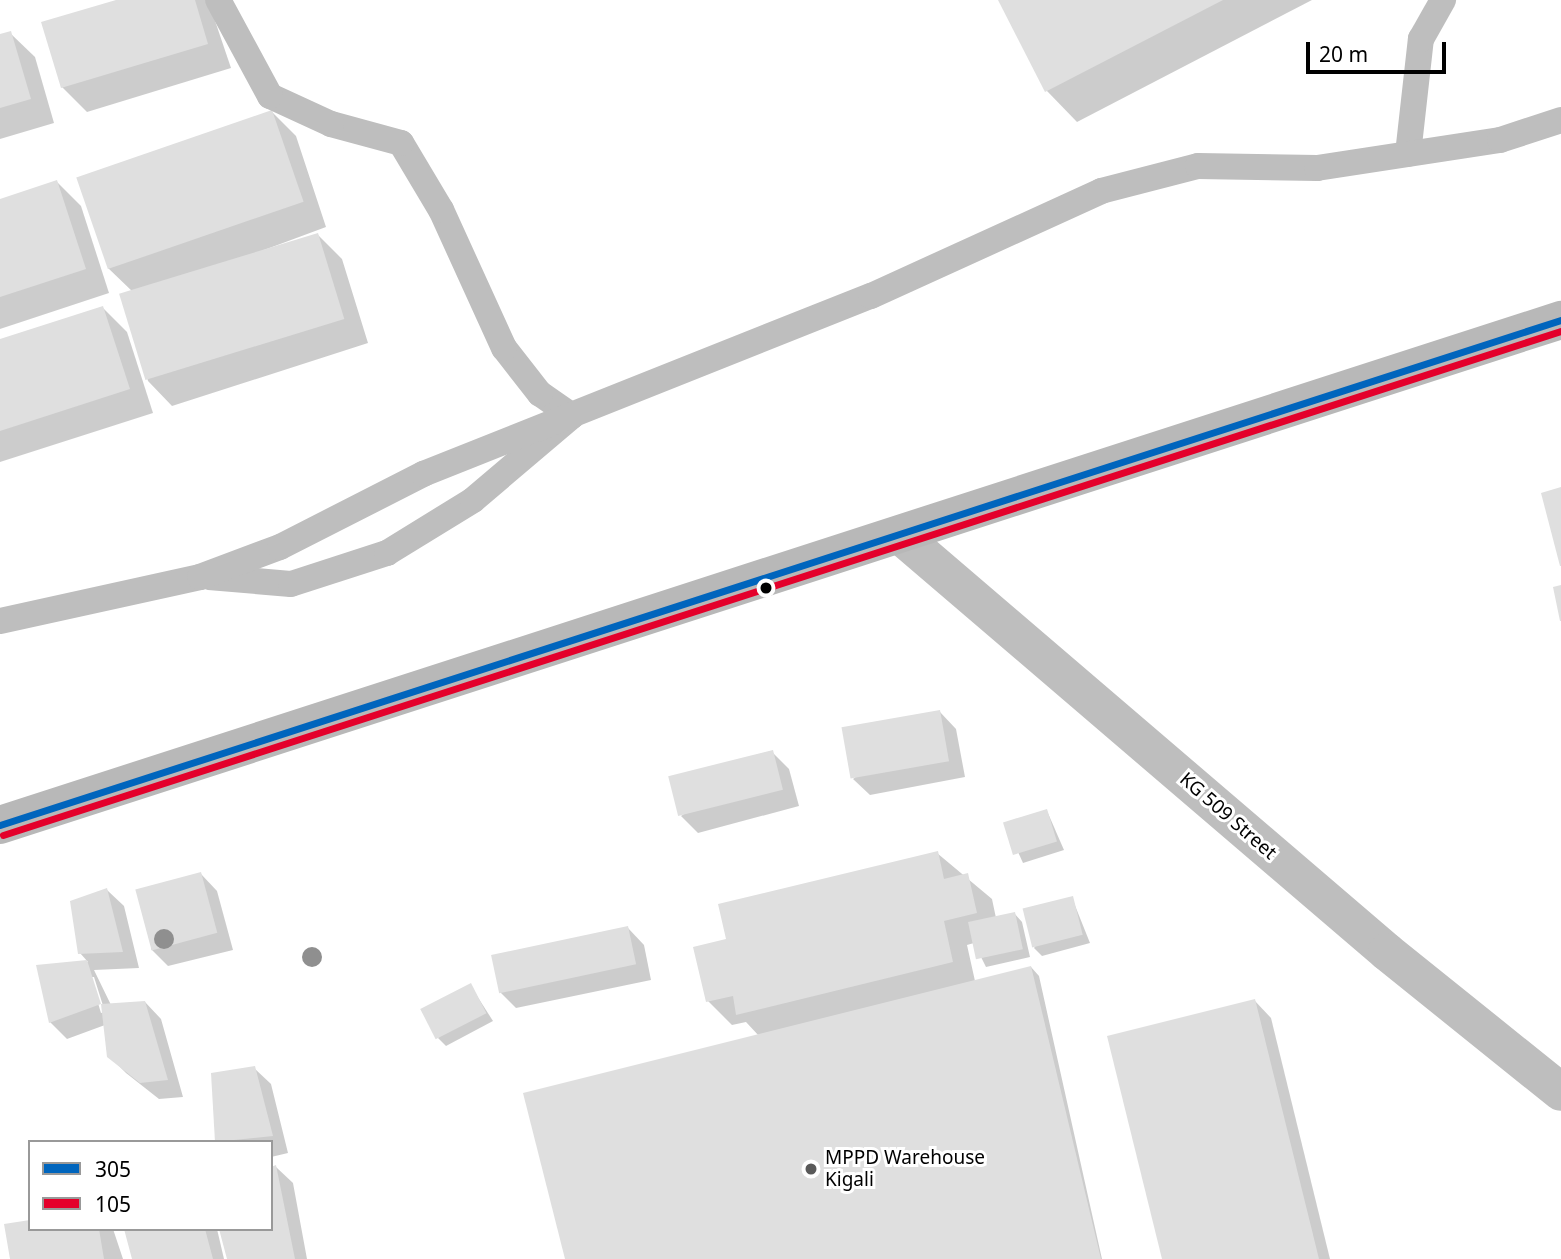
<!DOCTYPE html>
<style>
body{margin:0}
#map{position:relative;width:1561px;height:1259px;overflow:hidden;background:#fff;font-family:"Noto Sans",sans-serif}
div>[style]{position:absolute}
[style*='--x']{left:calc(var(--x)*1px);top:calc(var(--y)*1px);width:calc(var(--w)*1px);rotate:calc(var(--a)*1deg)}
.shadow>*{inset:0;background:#0003}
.building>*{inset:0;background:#dfdfdf;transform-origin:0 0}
.lane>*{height:26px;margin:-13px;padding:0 13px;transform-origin:13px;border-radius:13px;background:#bebebe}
.street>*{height:38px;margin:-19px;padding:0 19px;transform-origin:19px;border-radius:19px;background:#bebebe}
.secondary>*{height:38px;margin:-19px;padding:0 19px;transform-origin:19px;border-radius:19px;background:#b8b8b8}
.bus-1>*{height:7px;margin:-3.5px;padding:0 3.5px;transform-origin:3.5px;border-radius:3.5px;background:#0065bd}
.bus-2>*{height:7px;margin:-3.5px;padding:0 3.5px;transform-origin:3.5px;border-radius:3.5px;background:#e4002b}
.trees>*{width:20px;height:20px;margin:-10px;border-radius:50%;background:#8f8f8f}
.dots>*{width:19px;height:19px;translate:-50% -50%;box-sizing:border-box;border:4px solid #fff;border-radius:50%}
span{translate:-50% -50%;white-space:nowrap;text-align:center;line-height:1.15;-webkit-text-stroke:6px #fff;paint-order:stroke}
.street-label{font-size:19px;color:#000}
.poi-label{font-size:19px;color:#000}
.left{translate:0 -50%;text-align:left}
.legend{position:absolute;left:28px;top:1140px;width:245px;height:91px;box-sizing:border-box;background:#fff;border:2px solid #999;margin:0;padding:9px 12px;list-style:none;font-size:21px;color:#000}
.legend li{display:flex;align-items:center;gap:14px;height:35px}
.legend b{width:35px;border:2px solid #999}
.scale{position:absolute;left:1306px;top:42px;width:140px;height:32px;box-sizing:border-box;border:4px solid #000;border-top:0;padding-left:9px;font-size:21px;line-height:24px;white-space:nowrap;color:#000;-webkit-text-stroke:5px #fff;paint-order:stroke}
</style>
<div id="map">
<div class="shadow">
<i style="clip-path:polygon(122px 0,208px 0,231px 68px,87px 112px,62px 87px)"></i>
<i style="clip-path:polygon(1000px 0,1312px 0,1077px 122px,1047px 91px)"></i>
<i style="clip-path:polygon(10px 33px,35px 57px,54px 123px,0 139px,0 36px)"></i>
<i style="clip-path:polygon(272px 112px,296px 136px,326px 227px,224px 265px,318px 235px,342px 259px,368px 343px,172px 406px,148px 381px,122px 297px,134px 293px,108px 268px)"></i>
<i style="clip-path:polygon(57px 182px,81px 206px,109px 293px,0 329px,0 201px)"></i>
<i style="clip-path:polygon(103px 308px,127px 332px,153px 413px,0 462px,0 341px)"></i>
<i style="clip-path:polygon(940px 712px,956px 729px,965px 777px,870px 795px,853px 779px)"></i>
<i style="clip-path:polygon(772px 752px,789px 769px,799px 806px,698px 833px,681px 816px)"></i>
<i style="clip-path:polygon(1047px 811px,1064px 850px,1023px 863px,1005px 823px)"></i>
<i style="clip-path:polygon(937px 853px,992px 899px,996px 918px,1014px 913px,1022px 922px,1030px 957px,986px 967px,974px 943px,967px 945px,975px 981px,1031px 967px,1039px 976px,1102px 1259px,567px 1259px,759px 1036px,746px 1022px,732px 1025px,708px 1001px,729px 940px)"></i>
<i style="clip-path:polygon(201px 874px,217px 891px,233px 950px,168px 966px,151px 949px)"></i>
<i style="clip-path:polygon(evenodd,107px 890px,124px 906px,139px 968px,94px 970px,111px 1005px,145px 1002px,161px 1019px,183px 1097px,159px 1099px,126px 1073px,109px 1056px,105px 1025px,67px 1039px,50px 1022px,38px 967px,88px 962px,80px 953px,107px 890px,90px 977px,94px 977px,105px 1012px,101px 1013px,90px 977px)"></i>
<i style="clip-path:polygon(1072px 898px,1090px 943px,1042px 956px,1034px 948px)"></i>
<i style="clip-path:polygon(628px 928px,644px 945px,651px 980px,516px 1008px,500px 992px)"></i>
<i style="clip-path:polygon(470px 985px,493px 1021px,446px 1046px,438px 1038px)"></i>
<i style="clip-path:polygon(1255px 1001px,1271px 1018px,1330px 1259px,1164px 1259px)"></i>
<i style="clip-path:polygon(254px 1068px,271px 1084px,288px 1153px,271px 1157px,271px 1142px,217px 1142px)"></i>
<i style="clip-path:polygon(276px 1167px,293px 1183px,307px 1259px,229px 1259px,271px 1229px)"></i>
<i style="clip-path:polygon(30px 1229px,113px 1229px,123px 1259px,12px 1259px)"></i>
<i style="clip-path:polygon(126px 1229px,217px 1229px,224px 1259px,134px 1259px)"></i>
</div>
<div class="building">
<i style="clip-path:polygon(116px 0,195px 0,208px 44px,61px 88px,41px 22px)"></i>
<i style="clip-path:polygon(998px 0,1223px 0,1045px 92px)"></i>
<i style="clip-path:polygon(11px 31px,31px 99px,0 108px,0 34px)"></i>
<i style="left:272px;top:110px;width:97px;height:207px;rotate:71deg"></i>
<i style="clip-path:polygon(57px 180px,86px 269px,0 297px,0 199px)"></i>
<i style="left:318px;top:233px;width:90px;height:208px;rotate:73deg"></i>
<i style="clip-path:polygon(103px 306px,130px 389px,0 431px,0 339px)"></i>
<i style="clip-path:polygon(1561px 487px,1561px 566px,1560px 566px,1541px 493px)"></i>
<i style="clip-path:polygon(1561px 585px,1561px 621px,1560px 621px,1553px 587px)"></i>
<i style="left:940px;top:710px;width:52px;height:100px;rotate:80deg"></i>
<i style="left:773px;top:750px;width:41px;height:108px;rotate:76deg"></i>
<i style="left:1047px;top:809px;width:34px;height:46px;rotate:73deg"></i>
<i style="clip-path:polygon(938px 851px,944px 879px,968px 873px,977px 913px,944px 921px,953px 962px,736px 1015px,733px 996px,706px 1002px,693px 947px,726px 939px,718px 904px)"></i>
<i style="left:201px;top:872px;width:63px;height:68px;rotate:75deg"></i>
<i style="clip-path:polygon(107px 888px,123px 952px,78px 954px,70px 901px)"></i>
<i style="left:1073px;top:896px;width:40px;height:52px;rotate:76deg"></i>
<i style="left:1015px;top:912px;width:38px;height:48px;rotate:78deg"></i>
<i style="left:628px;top:926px;width:39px;height:140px;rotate:78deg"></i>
<i style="clip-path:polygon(87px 960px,101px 1004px,49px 1023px,36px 965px)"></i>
<i style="clip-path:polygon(1031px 966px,1101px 1259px,565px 1259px,523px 1093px)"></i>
<i style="left:471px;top:983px;width:34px;height:57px;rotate:63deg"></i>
<i style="clip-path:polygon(1255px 999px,1319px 1259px,1162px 1259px,1107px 1036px)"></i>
<i style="clip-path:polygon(145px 1001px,168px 1080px,140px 1083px,107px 1057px,101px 1004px)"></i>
<i style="clip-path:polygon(255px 1066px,273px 1136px,215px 1142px,211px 1073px)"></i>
<i style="clip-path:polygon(276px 1165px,295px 1259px,227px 1259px,219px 1229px,271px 1229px,271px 1167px)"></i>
<i style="clip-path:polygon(30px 1220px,30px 1229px,99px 1229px,104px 1259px,10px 1259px,4px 1224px)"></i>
<i style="clip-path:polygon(124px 1229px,205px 1229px,213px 1259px,132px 1259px)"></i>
</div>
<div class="lane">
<i style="--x:1408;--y:154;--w:116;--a:-83.6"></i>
<i style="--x:1421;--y:39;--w:45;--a:-60.6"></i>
<i style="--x:209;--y:577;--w:82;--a:4.9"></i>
<i style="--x:291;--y:584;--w:101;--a:-17.9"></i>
<i style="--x:387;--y:553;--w:101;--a:-31.6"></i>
<i style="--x:473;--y:500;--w:130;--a:-40.3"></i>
<i style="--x:572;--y:416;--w:39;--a:-145"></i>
<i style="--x:540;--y:394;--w:58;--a:-128"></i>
<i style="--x:504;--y:348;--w:152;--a:-114.5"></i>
<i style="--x:441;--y:210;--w:78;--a:-120.8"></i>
<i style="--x:401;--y:143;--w:73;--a:-164.8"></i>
<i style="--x:331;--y:124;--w:67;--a:-155.3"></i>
<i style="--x:270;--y:96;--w:109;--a:-118.4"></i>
<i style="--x:0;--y:621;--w:205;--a:-12.4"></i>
<i style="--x:200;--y:577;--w:85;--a:-20.6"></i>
<i style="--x:280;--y:547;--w:161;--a:-27"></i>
<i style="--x:423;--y:474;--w:482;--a:-21.7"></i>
<i style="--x:871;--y:296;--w:253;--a:-24.5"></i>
<i style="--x:1101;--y:191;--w:100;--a:-14.5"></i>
<i style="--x:1198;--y:166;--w:119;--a:1"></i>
<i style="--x:1317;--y:168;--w:185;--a:-8.7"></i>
<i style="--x:1500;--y:140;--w:64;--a:-18.2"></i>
</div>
<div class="street">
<i style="--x:900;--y:535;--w:641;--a:40.57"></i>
<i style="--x:1387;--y:952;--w:223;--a:38.8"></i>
</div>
<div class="secondary">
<i style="--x:0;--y:825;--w:1641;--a:-17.93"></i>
</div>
<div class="bus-1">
<i style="--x:0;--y:825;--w:1641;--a:-17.93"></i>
</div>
<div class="bus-2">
<i style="--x:3;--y:835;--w:1637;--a:-17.93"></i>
</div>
<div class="trees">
<i style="left:164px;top:939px"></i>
<i style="left:312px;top:957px"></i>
</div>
<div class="dots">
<i style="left:766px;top:588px;background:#000"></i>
<i style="left:811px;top:1169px;background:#595959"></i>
</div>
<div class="street-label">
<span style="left:1228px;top:816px;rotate:41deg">KG 509 Street</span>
</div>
<div class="poi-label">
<span class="left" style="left:825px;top:1169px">MPPD Warehouse<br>Kigali</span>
</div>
<ul class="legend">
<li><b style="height:9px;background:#0065bd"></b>305</li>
<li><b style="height:9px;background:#e4002b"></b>105</li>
</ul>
<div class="scale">20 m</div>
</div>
